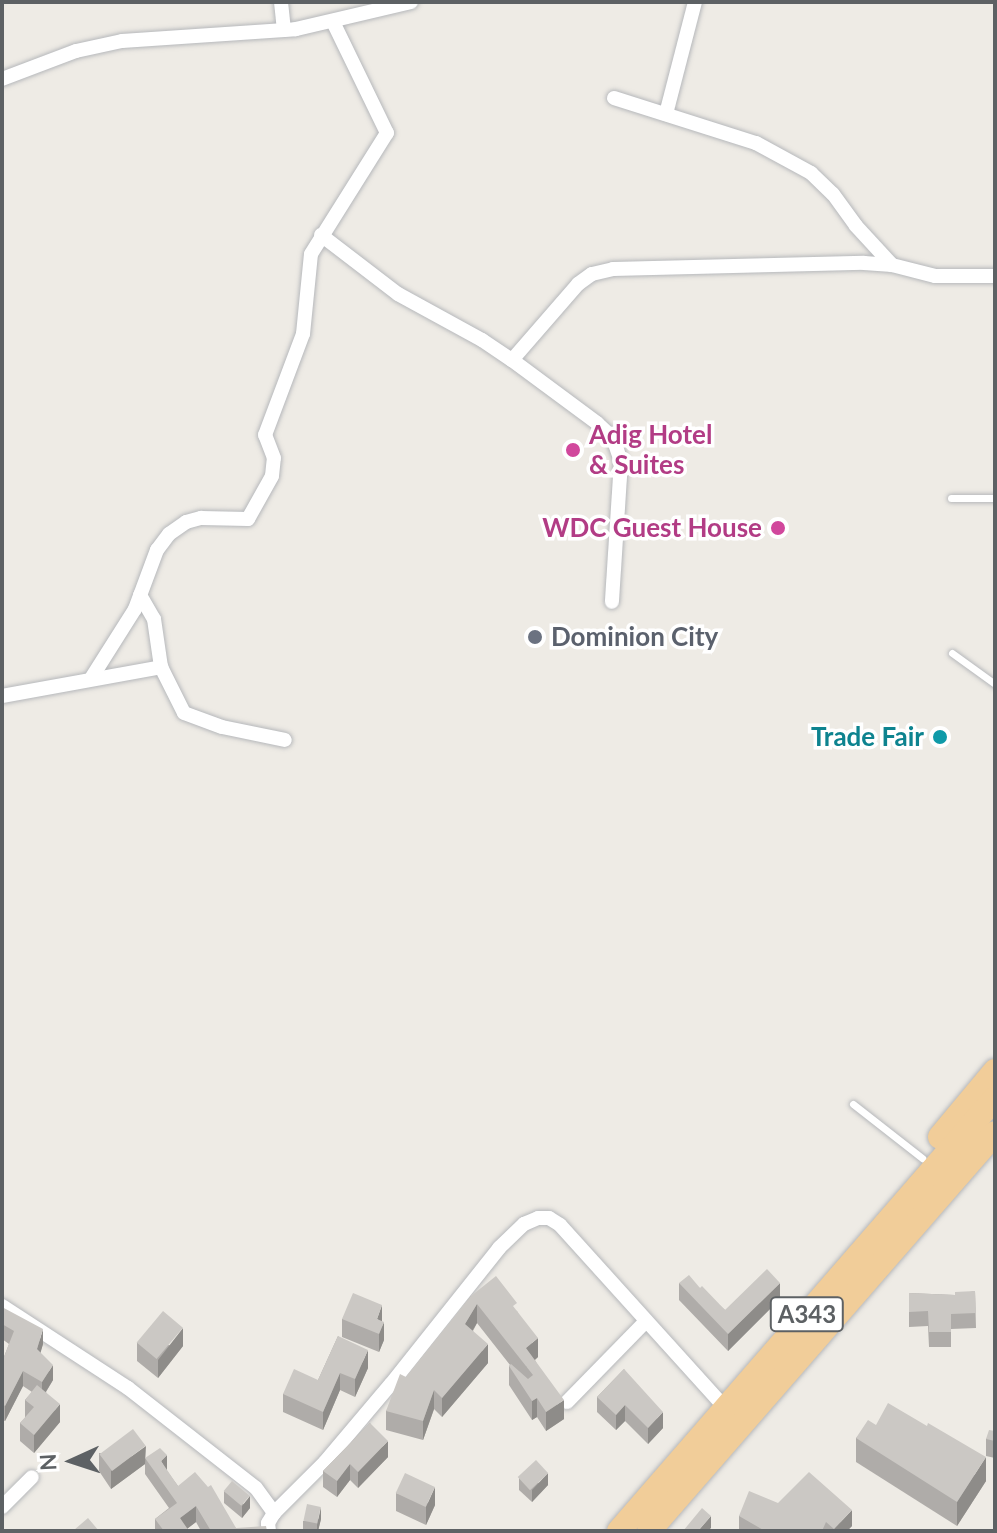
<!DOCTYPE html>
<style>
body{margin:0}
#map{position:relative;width:997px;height:1533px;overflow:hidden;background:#eeebe5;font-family:Lato,sans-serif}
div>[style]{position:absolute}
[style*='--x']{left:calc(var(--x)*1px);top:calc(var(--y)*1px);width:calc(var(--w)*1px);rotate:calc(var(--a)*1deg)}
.roads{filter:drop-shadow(0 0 2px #b6b8bb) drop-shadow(0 0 2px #b6b8bb)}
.lane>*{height:7px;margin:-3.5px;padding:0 3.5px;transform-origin:3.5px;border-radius:3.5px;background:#fff}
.street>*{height:14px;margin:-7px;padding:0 7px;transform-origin:7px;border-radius:7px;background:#fff}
.highway>*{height:24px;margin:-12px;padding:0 12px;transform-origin:12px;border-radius:12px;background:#f1cd99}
.wall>*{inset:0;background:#afaca9}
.shaded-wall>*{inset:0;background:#8e8c89}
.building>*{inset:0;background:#cbc8c4;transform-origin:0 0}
.dots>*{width:22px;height:22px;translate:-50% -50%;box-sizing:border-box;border:4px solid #fff;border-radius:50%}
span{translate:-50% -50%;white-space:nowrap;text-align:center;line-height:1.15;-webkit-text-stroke:7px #fff;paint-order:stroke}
.shield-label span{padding:2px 6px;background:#fff;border:2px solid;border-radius:6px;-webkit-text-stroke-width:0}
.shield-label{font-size:24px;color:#5d6164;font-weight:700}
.hotel-label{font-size:26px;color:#b23c85;font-weight:700}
.left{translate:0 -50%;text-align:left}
.right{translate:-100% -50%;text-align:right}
.worship-label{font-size:26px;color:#5b616d;font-weight:700}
.culture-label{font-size:26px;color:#0d838f;font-weight:700}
.frame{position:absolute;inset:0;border:4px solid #5d6164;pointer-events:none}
.north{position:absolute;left:32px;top:1421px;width:80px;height:80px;-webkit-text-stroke:6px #fff;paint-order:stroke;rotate:267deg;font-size:22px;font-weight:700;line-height:32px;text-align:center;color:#5d6164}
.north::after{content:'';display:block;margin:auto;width:28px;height:36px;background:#5d6164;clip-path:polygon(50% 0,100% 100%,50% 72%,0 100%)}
</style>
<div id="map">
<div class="roads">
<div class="lane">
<i style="--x:951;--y:498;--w:44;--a:0"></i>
<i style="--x:952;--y:653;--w:53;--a:35.8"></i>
<i style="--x:853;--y:1104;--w:88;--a:38"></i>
</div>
<div class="street">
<i style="--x:281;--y:2;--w:28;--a:84"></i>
<i style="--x:2;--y:79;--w:79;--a:-20.7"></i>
<i style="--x:76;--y:51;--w:47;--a:-12.3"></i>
<i style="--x:122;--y:41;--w:174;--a:-3.9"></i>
<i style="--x:296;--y:29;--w:118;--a:-13.2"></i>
<i style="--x:614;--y:98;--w:149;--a:17.6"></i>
<i style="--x:756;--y:143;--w:63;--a:28.6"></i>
<i style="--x:811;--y:173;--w:30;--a:44"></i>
<i style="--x:833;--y:194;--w:39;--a:54"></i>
<i style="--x:856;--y:226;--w:53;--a:47.3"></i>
<i style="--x:666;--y:114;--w:116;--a:-75.5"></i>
<i style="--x:321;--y:235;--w:97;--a:37.5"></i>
<i style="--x:398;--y:294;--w:96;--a:28.7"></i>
<i style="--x:482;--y:340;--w:36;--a:34"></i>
<i style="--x:512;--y:360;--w:106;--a:36.5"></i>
<i style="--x:597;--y:423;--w:22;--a:43"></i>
<i style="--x:613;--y:438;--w:24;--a:71"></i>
<i style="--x:621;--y:461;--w:141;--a:93.7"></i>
<i style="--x:512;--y:360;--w:101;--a:-49"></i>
<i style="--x:578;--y:284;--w:17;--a:-36"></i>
<i style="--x:592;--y:274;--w:22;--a:-13"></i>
<i style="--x:613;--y:269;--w:251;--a:-1.4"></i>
<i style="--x:864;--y:263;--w:28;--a:4"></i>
<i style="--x:892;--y:265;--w:44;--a:14.3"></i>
<i style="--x:935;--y:276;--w:60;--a:0"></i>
<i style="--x:140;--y:595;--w:28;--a:60"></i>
<i style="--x:154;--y:619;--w:49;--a:81.7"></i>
<i style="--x:161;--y:667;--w:51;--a:63.4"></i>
<i style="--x:184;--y:713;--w:40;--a:20.2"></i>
<i style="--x:222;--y:727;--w:64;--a:11.7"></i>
<i style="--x:92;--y:677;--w:80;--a:-57.7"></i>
<i style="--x:135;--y:609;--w:63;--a:-69.6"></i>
<i style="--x:157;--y:550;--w:20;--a:-53"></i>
<i style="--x:169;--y:534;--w:21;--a:-35"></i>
<i style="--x:186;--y:522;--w:16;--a:-15"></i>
<i style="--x:201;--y:518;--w:47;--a:1.2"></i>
<i style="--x:248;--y:519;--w:49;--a:-60.8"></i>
<i style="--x:272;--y:476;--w:18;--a:-84"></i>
<i style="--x:274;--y:458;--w:25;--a:-111"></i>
<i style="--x:265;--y:435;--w:108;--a:-69.4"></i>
<i style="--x:303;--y:334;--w:80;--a:-84.3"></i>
<i style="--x:311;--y:254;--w:143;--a:-57.9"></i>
<i style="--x:387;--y:133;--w:123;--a:-115.9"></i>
<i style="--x:2;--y:696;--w:162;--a:-10.3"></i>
<i style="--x:2;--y:1306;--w:150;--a:33.1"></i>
<i style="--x:128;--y:1388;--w:162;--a:38"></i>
<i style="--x:256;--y:1488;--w:31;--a:54"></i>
<i style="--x:274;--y:1513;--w:12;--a:121"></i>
<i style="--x:268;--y:1523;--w:8;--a:83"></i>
<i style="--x:567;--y:1402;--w:112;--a:-45.7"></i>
<i style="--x:2;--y:1507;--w:42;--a:-45"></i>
<i style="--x:274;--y:1513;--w:72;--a:-45"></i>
<i style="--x:325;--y:1462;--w:102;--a:-49.8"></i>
<i style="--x:391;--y:1384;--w:174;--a:-51.5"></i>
<i style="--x:499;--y:1248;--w:35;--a:-44"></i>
<i style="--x:524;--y:1224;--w:15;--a:-23"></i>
<i style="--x:538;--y:1218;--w:11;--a:0"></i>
<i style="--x:549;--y:1218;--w:13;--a:32"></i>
<i style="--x:560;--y:1225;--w:237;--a:47.9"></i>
</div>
<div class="highway">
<i style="--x:940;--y:1137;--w:86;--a:-50.2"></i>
<i style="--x:619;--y:1531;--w:573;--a:-49.03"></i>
<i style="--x:649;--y:1531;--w:527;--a:-49"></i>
</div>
</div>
<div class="wall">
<i style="clip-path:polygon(679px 1283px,700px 1288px,725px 1310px,780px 1299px,728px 1351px,679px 1300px)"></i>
<i style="clip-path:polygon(975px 1291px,976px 1328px,951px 1329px,951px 1347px,929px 1347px,928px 1326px,909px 1327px,909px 1293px,955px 1295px)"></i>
<i style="clip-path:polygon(471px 1296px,517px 1311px,538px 1357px,535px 1360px,564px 1419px,546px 1431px,537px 1417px,532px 1420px,509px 1385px,509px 1366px,510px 1365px,477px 1323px,473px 1331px,488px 1363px,442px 1417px,434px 1409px,423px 1440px,386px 1430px,386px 1411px)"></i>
<i style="clip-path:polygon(2px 1307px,43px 1344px,40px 1353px,53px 1380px,46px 1392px,60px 1422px,34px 1453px,20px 1441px,20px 1423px,25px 1418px,25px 1400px,32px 1392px,23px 1386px,5px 1421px,2px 1420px,2px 1362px,9px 1344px,2px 1339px)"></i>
<i style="clip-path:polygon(342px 1319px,382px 1321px,384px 1340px,379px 1352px,342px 1337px)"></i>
<i style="clip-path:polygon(338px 1336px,368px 1368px,355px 1397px,340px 1390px,323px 1430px,283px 1412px,283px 1394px,318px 1380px)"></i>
<i style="clip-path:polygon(137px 1343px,183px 1346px,158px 1378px,137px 1361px)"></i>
<i style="clip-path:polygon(624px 1369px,663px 1428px,648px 1444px,625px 1421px,616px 1430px,597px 1412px,597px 1397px)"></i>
<i style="clip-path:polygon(370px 1423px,388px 1457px,358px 1488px,350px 1480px,337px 1497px,323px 1487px,323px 1471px)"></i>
<i style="clip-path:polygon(876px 1425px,986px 1481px,957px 1526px,856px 1462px,856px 1438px)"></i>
<i style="clip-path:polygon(995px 1431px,995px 1458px,986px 1456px,986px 1439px)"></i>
<i style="clip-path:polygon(99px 1453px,146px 1458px,167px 1471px,178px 1486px,236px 1528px,267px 1531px,201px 1531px,196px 1522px,187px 1529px,189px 1531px,155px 1531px,155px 1519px,169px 1508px,145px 1474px,145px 1464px,111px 1489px,99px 1471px)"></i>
<i style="clip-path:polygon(519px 1478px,548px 1485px,532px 1502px,519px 1490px)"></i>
<i style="clip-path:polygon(224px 1491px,250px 1508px,242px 1518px,224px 1503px)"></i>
<i style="clip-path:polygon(396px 1493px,435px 1505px,426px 1525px,396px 1511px)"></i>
<i style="clip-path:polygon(778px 1503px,852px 1526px,847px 1531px,739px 1531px,739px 1516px)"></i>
<i style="clip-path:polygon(321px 1519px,318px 1531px,303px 1531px,303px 1521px)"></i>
</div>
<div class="shaded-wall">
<i style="clip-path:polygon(780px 1283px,780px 1299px,728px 1351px,728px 1334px)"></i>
<i style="clip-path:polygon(477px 1304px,477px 1323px,465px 1343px,465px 1324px)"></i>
<i style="clip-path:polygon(382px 1305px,382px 1323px,377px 1319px)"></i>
<i style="clip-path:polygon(384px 1322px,384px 1340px,379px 1352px,379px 1334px)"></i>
<i style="clip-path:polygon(183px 1328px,183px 1346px,158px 1378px,158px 1360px)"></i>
<i style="clip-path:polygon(43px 1329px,43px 1344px,37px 1365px,37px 1349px)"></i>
<i style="clip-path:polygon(538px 1338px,538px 1357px,526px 1367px,526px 1348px)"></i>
<i style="clip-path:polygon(488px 1344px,488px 1363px,442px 1417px,442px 1398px)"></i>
<i style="clip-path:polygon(368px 1350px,368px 1368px,355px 1397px,355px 1379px)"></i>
<i style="clip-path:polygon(53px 1365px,53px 1380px,42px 1398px,42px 1382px)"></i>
<i style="clip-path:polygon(23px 1371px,23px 1386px,5px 1421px,5px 1406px)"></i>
<i style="clip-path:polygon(340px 1373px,340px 1390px,323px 1430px,323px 1412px)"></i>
<i style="clip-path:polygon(434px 1390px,434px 1409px,423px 1440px,423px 1421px)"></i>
<i style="clip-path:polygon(537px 1398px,537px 1417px,532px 1420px,532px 1401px)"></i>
<i style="clip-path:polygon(564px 1400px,564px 1419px,546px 1431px,546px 1412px)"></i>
<i style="clip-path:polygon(60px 1404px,60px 1422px,34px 1453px,34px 1435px)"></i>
<i style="clip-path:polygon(625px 1405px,625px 1421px,616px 1430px,616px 1415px)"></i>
<i style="clip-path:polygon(663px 1412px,663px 1428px,648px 1444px,648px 1428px)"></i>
<i style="clip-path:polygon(388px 1441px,388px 1457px,358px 1488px,358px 1472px)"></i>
<i style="clip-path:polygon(146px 1446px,145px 1464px,111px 1489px,111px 1471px)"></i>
<i style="clip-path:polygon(167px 1455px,167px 1472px,161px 1461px)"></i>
<i style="clip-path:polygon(986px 1457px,986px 1481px,957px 1526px,957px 1502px)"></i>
<i style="clip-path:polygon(350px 1464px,350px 1480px,337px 1497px,337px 1481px)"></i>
<i style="clip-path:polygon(548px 1473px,548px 1485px,532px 1502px,532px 1490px)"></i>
<i style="clip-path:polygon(435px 1487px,435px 1505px,426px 1525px,426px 1507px)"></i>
<i style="clip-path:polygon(250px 1496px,250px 1508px,242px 1518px,242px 1506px)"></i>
<i style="clip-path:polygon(196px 1506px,196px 1522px,184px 1531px,180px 1518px)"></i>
<i style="clip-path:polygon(321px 1507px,321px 1519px,318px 1531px,317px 1531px,317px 1525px)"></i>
<i style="clip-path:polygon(852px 1510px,852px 1526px,847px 1531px,834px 1531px,834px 1529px)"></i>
<i style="clip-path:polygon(711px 1516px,711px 1528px,708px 1531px,698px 1531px)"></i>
</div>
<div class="building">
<i style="clip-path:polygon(767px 1269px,780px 1283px,728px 1334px,679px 1283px,689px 1275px,700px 1288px,702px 1286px,725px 1310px)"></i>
<i style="clip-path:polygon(496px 1276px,517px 1303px,513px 1306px,538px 1338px,526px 1348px,564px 1400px,546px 1412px,537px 1398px,532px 1401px,509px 1366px,511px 1364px,528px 1379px,533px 1375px,477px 1304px,465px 1324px,488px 1344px,442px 1398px,434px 1390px,423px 1421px,386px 1411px,400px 1374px,406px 1377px,471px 1296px)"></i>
<i style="clip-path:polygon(975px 1291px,976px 1313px,951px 1314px,951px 1332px,929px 1332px,928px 1311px,909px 1312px,909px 1293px,955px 1295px,955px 1292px)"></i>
<i style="clip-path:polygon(353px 1293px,382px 1305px,377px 1319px,384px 1322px,379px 1334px,342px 1319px)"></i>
<i style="clip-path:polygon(2px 1307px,43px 1329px,37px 1349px,53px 1365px,42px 1382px,23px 1371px,5px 1406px,2px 1404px,2px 1362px,14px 1331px,2px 1324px)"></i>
<i style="left:163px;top:1311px;width:26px;height:41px;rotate:40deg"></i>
<i style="clip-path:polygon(338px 1336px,368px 1350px,355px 1379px,340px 1373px,323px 1412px,283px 1394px,294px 1369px,318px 1380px)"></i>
<i style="clip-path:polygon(624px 1369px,663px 1412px,648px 1428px,625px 1405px,616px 1415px,597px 1397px)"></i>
<i style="clip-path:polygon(37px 1385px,60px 1404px,34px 1435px,20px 1423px,34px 1407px,25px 1400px)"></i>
<i style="clip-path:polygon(888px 1403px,927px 1426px,928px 1423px,986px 1457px,957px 1502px,856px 1438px,868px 1420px,876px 1425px)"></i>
<i style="clip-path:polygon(370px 1423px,388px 1441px,358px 1472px,350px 1464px,337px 1481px,323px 1471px)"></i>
<i style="left:133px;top:1429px;width:21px;height:42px;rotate:53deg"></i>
<i style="clip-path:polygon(989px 1430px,995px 1431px,995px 1441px,986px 1439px)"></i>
<i style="clip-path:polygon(160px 1448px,167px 1455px,161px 1461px,178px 1486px,195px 1472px,208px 1487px,211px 1485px,236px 1528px,266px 1526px,267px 1531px,211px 1531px,196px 1506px,180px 1518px,189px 1531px,164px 1531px,155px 1519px,177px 1503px,145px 1458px)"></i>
<i style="left:536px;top:1460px;width:18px;height:25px;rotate:47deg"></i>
<i style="clip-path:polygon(809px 1472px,852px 1510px,834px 1529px,826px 1522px,822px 1531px,765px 1531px,739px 1516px,749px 1491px,778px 1503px)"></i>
<i style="left:405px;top:1473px;width:33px;height:22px;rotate:25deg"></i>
<i style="left:232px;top:1481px;width:23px;height:13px;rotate:40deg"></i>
<i style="left:307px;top:1504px;width:14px;height:17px;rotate:12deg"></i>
<i style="clip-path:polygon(702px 1508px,711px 1516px,698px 1531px,683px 1531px)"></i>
<i style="clip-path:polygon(88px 1518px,99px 1531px,74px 1531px,74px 1530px)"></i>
</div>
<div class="dots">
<i style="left:573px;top:450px;background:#d1479c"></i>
<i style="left:778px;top:528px;background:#d1479c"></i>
<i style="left:535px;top:637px;background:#6b7280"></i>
<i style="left:940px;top:737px;background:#0f9aa8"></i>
</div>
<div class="shield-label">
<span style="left:807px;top:1314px">A343</span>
</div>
<div class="hotel-label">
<span class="left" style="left:589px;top:450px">Adig Hotel<br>&amp; Suites</span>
<span class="right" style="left:762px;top:528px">WDC Guest House</span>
</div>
<div class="worship-label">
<span class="left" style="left:551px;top:637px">Dominion City</span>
</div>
<div class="culture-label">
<span class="right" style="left:924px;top:737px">Trade Fair</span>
</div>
<div class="frame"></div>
<div class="north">N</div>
</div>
